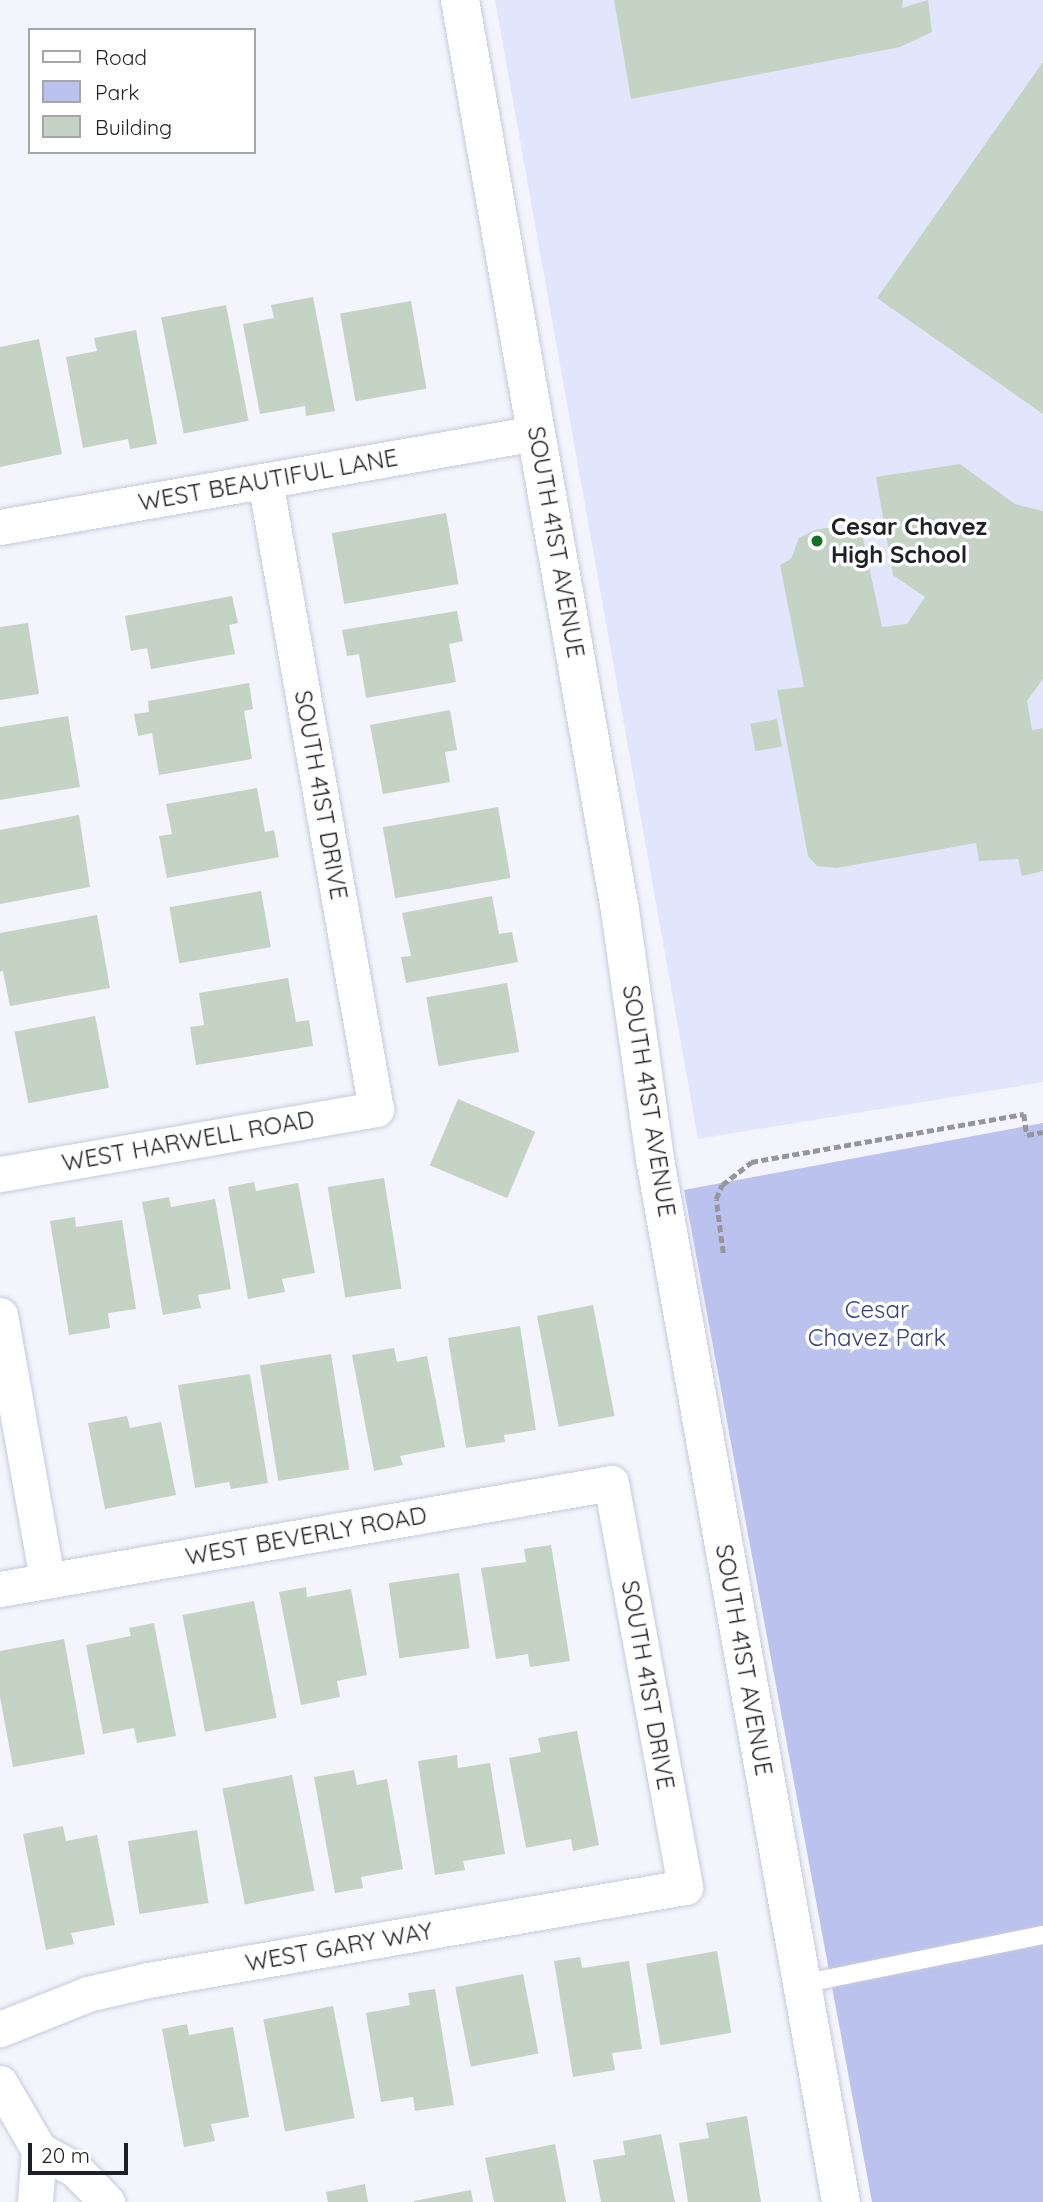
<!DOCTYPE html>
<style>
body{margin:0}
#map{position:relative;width:1043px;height:2202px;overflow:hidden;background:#f3f4fc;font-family:Quicksand,sans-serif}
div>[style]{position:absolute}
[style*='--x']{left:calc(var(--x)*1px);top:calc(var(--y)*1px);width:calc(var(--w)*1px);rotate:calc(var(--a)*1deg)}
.built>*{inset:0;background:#e2e6fc}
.green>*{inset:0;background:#bbc2ee}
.building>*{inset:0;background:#c4d3c3;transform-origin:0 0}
.path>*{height:4.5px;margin-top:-2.25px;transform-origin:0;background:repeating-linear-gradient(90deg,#95969d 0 7px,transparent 0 10.5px)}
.roads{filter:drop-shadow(0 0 2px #c6cadd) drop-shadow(0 0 2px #c6cadd)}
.service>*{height:18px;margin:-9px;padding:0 9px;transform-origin:9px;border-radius:9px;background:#fff}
.minor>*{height:35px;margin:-17.5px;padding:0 17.5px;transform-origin:17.5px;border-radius:17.5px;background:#fff}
.tertiary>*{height:38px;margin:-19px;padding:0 19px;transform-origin:19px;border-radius:19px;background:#fff}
.dots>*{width:19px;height:19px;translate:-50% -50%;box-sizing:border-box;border:4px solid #fff;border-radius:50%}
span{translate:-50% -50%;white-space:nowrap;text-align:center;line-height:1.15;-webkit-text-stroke:7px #fff;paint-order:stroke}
.street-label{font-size:24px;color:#1f2027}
.poi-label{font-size:24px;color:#1f2027;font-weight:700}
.left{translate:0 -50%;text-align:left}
.park-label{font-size:24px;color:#3c4179}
.legend{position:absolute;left:28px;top:28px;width:228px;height:126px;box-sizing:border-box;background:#fff;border:2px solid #a5a6a9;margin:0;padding:9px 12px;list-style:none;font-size:21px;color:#1f2027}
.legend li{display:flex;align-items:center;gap:14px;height:35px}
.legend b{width:35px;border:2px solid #a5a6a9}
.scale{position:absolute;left:28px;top:2143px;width:100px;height:32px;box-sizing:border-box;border:4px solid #1f2027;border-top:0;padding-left:9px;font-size:21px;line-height:24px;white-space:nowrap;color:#1f2027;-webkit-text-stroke:5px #fff;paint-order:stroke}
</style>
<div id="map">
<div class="built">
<i style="clip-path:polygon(495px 0,1043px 0,1043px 1082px,698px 1139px)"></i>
</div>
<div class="green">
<i style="clip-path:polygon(1043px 1123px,1043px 2202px,872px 2202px,684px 1190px)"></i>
</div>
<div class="building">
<i style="clip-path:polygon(614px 0,903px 0,902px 8px,928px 0,932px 32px,900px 47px,631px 99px)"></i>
<i style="clip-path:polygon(1043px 62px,1043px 414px,877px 298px)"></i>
<i style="clip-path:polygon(313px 297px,335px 411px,306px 416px,305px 406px,260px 414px,243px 324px,274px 318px,271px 305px)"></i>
<i style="left:411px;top:301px;width:89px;height:72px;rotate:80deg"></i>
<i style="left:226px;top:305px;width:118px;height:66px;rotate:79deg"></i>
<i style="clip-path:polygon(136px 330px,157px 444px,130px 449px,128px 439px,83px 448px,66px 357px,97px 351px,94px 338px)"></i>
<i style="clip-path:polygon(39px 339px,62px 454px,0 467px,0 347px)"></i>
<i style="clip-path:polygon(960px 464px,1015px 504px,1043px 511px,1043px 679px,1027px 701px,1032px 730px,1043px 728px,1043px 871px,1022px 876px,1018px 859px,979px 861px,976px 843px,837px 868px,817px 866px,808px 856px,777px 690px,804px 687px,780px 565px,791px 559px,799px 538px,815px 530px,832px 527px,855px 533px,863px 538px,882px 627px,907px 624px,925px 597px,893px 575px,876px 477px)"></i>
<i style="left:446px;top:513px;width:72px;height:116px;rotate:80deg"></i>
<i style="clip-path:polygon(232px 596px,238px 623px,229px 625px,235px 654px,151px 669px,147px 648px,131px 651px,125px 616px)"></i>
<i style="clip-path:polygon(457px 611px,463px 641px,449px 644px,456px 682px,366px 698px,359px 654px,347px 656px,342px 630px)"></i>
<i style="clip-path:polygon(28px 623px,39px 694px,0 700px,0 627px)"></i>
<i style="clip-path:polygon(249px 683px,253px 709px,244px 711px,252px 759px,159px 775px,152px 733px,138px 736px,134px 714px,149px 712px,148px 701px)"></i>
<i style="clip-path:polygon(450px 710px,457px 750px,445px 752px,450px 782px,383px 794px,370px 725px)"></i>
<i style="clip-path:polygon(68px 716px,80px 787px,0 800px,0 727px)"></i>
<i style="left:777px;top:719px;width:28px;height:27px;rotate:80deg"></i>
<i style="clip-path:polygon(257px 788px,265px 832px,274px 830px,279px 857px,167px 878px,159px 836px,172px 834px,166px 804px)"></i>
<i style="left:498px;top:807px;width:72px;height:117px;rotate:80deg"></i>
<i style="clip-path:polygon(79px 815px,90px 887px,0 904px,0 830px)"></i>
<i style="left:261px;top:891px;width:57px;height:93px;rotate:80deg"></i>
<i style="clip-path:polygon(492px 896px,499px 934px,512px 932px,518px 962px,406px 983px,401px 957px,411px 956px,402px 913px)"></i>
<i style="clip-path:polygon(97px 915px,110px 988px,10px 1006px,3px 971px,0 972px,0 933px)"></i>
<i style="clip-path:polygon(288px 978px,296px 1022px,309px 1020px,313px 1046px,196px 1065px,190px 1027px,204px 1025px,199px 993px)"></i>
<i style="left:507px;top:983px;width:70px;height:82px;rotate:80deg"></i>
<i style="left:95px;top:1016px;width:73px;height:82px;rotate:79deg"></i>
<i style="left:458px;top:1099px;width:84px;height:72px;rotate:23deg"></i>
<i style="left:384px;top:1178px;width:112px;height:57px;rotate:81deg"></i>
<i style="clip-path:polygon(254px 1182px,256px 1191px,298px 1183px,315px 1273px,282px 1279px,285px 1292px,248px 1299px,228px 1187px)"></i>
<i style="clip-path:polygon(169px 1197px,171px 1207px,215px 1199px,231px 1289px,198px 1295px,201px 1308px,163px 1315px,142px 1202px)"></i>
<i style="clip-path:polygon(75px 1217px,76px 1227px,122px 1220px,136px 1309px,108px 1313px,110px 1328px,69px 1335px,50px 1221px)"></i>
<i style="left:593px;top:1305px;width:113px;height:57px;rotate:79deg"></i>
<i style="clip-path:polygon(520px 1326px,536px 1430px,504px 1435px,505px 1442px,466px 1448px,448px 1338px)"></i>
<i style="clip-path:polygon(394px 1348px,397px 1362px,427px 1356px,445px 1447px,400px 1456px,403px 1465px,374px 1471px,352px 1355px)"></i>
<i style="left:331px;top:1354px;width:117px;height:72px;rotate:81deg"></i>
<i style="clip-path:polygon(250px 1374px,268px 1483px,231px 1489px,229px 1482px,195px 1488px,178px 1385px)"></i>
<i style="clip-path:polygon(127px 1416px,130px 1428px,161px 1422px,176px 1495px,105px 1509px,88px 1423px)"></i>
<i style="clip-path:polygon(551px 1545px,570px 1661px,530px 1667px,528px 1654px,496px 1659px,481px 1568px,526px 1562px,524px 1549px)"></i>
<i style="left:459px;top:1573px;width:76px;height:71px;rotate:82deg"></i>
<i style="clip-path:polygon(306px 1587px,307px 1597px,351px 1589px,367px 1675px,337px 1681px,340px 1697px,301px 1705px,279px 1592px)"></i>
<i style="left:254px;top:1601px;width:119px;height:73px;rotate:79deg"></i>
<i style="clip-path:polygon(154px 1623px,176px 1736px,137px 1743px,134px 1728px,103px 1734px,86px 1645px,131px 1636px,129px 1628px)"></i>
<i style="clip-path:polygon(64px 1639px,85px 1754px,13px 1767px,0 1697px,0 1651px)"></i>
<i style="clip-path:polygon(577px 1731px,599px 1845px,573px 1851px,571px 1839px,526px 1848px,509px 1758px,541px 1752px,538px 1738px)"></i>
<i style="clip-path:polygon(457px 1755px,458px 1768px,490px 1763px,505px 1854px,463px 1861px,465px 1870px,435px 1875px,418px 1761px)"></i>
<i style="clip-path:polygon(354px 1770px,357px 1785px,387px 1779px,403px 1869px,361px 1877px,363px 1888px,335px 1893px,314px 1777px)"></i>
<i style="left:292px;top:1775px;width:118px;height:71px;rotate:79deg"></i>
<i style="clip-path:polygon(63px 1826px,66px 1841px,97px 1835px,115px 1925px,71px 1933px,74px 1944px,46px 1950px,23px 1834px)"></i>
<i style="left:197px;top:1830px;width:74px;height:70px;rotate:81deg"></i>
<i style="left:717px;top:1951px;width:83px;height:72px;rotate:80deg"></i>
<i style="clip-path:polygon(580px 1957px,582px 1968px,629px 1961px,642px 2049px,612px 2053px,615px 2070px,573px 2077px,554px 1961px)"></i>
<i style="left:523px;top:1974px;width:81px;height:69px;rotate:79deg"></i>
<i style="clip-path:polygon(435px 1989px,454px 2105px,415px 2111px,413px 2097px,381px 2102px,366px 2013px,410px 2005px,408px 1993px)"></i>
<i style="left:333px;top:2006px;width:114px;height:71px;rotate:79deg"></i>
<i style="clip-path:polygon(187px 2024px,189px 2035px,233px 2027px,249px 2117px,211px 2124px,215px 2141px,184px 2147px,162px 2029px)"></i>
<i style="clip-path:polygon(747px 2116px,761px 2202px,688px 2202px,679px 2143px,709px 2138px,706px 2123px)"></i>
<i style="clip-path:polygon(661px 2134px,675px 2202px,601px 2202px,593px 2160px,625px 2155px,623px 2141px)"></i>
<i style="clip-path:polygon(555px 2144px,566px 2202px,494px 2202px,485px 2158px)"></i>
<i style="clip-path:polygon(365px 2184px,368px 2202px,328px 2202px,326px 2192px)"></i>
<i style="clip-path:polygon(471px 2190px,473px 2202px,414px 2202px,414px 2201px)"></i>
</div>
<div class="path">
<i style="--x:723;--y:1253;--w:54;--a:-97.4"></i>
<i style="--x:716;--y:1199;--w:15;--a:-67"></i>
<i style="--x:722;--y:1185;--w:37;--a:-38"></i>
<i style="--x:751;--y:1162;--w:277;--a:-10"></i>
<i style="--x:1024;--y:1114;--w:21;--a:82"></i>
<i style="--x:1027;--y:1135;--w:16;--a:-11"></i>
</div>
<div class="roads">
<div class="service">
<i style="--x:802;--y:1984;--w:246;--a:-11.5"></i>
</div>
<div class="minor">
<i style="--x:0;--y:527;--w:544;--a:-9.95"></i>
<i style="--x:0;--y:1174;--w:382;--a:-9.8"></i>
<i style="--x:376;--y:1109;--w:638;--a:-100.02"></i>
<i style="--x:0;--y:1315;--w:269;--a:79.9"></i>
<i style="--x:0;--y:1589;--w:620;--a:-9.84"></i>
<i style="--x:611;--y:1483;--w:411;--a:79.6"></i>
<i style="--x:685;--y:1887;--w:545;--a:170.17"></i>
<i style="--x:148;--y:1980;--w:62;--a:166.9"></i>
<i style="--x:88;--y:1994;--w:95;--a:158.3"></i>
<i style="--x:0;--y:2083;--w:78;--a:59.8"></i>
<i style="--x:39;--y:2150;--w:42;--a:28.4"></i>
<i style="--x:76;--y:2170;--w:45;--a:45.9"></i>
<i style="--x:35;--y:2202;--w:52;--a:-85.6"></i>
</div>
<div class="tertiary">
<i style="--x:460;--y:0;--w:924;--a:80.03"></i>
<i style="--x:620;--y:910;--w:251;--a:82"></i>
<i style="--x:655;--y:1159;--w:1059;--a:79.89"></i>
</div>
</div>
<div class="dots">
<i style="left:817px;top:541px;background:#127322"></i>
</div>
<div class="street-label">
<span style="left:268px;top:480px;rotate:-10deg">WEST BEAUTIFUL LANE</span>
<span style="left:556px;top:542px;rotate:80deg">SOUTH 41ST AVENUE</span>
<span style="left:321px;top:795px;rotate:80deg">SOUTH 41ST DRIVE</span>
<span style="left:649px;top:1101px;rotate:81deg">SOUTH 41ST AVENUE</span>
<span style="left:188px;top:1141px;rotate:-10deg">WEST HARWELL ROAD</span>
<span style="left:306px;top:1536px;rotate:-10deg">WEST BEVERLY ROAD</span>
<span style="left:744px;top:1660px;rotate:80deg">SOUTH 41ST AVENUE</span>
<span style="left:648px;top:1685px;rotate:80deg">SOUTH 41ST DRIVE</span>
<span style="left:339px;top:1947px;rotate:-10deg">WEST GARY WAY</span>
</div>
<div class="poi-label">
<span class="left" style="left:831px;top:541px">Cesar Chavez<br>High School</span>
</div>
<div class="park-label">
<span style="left:877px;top:1324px">Cesar<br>Chavez Park</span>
</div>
<ul class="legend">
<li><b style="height:9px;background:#fff"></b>Road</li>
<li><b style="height:19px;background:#bbc2ee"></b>Park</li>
<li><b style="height:19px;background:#c4d3c3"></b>Building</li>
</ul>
<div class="scale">20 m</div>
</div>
